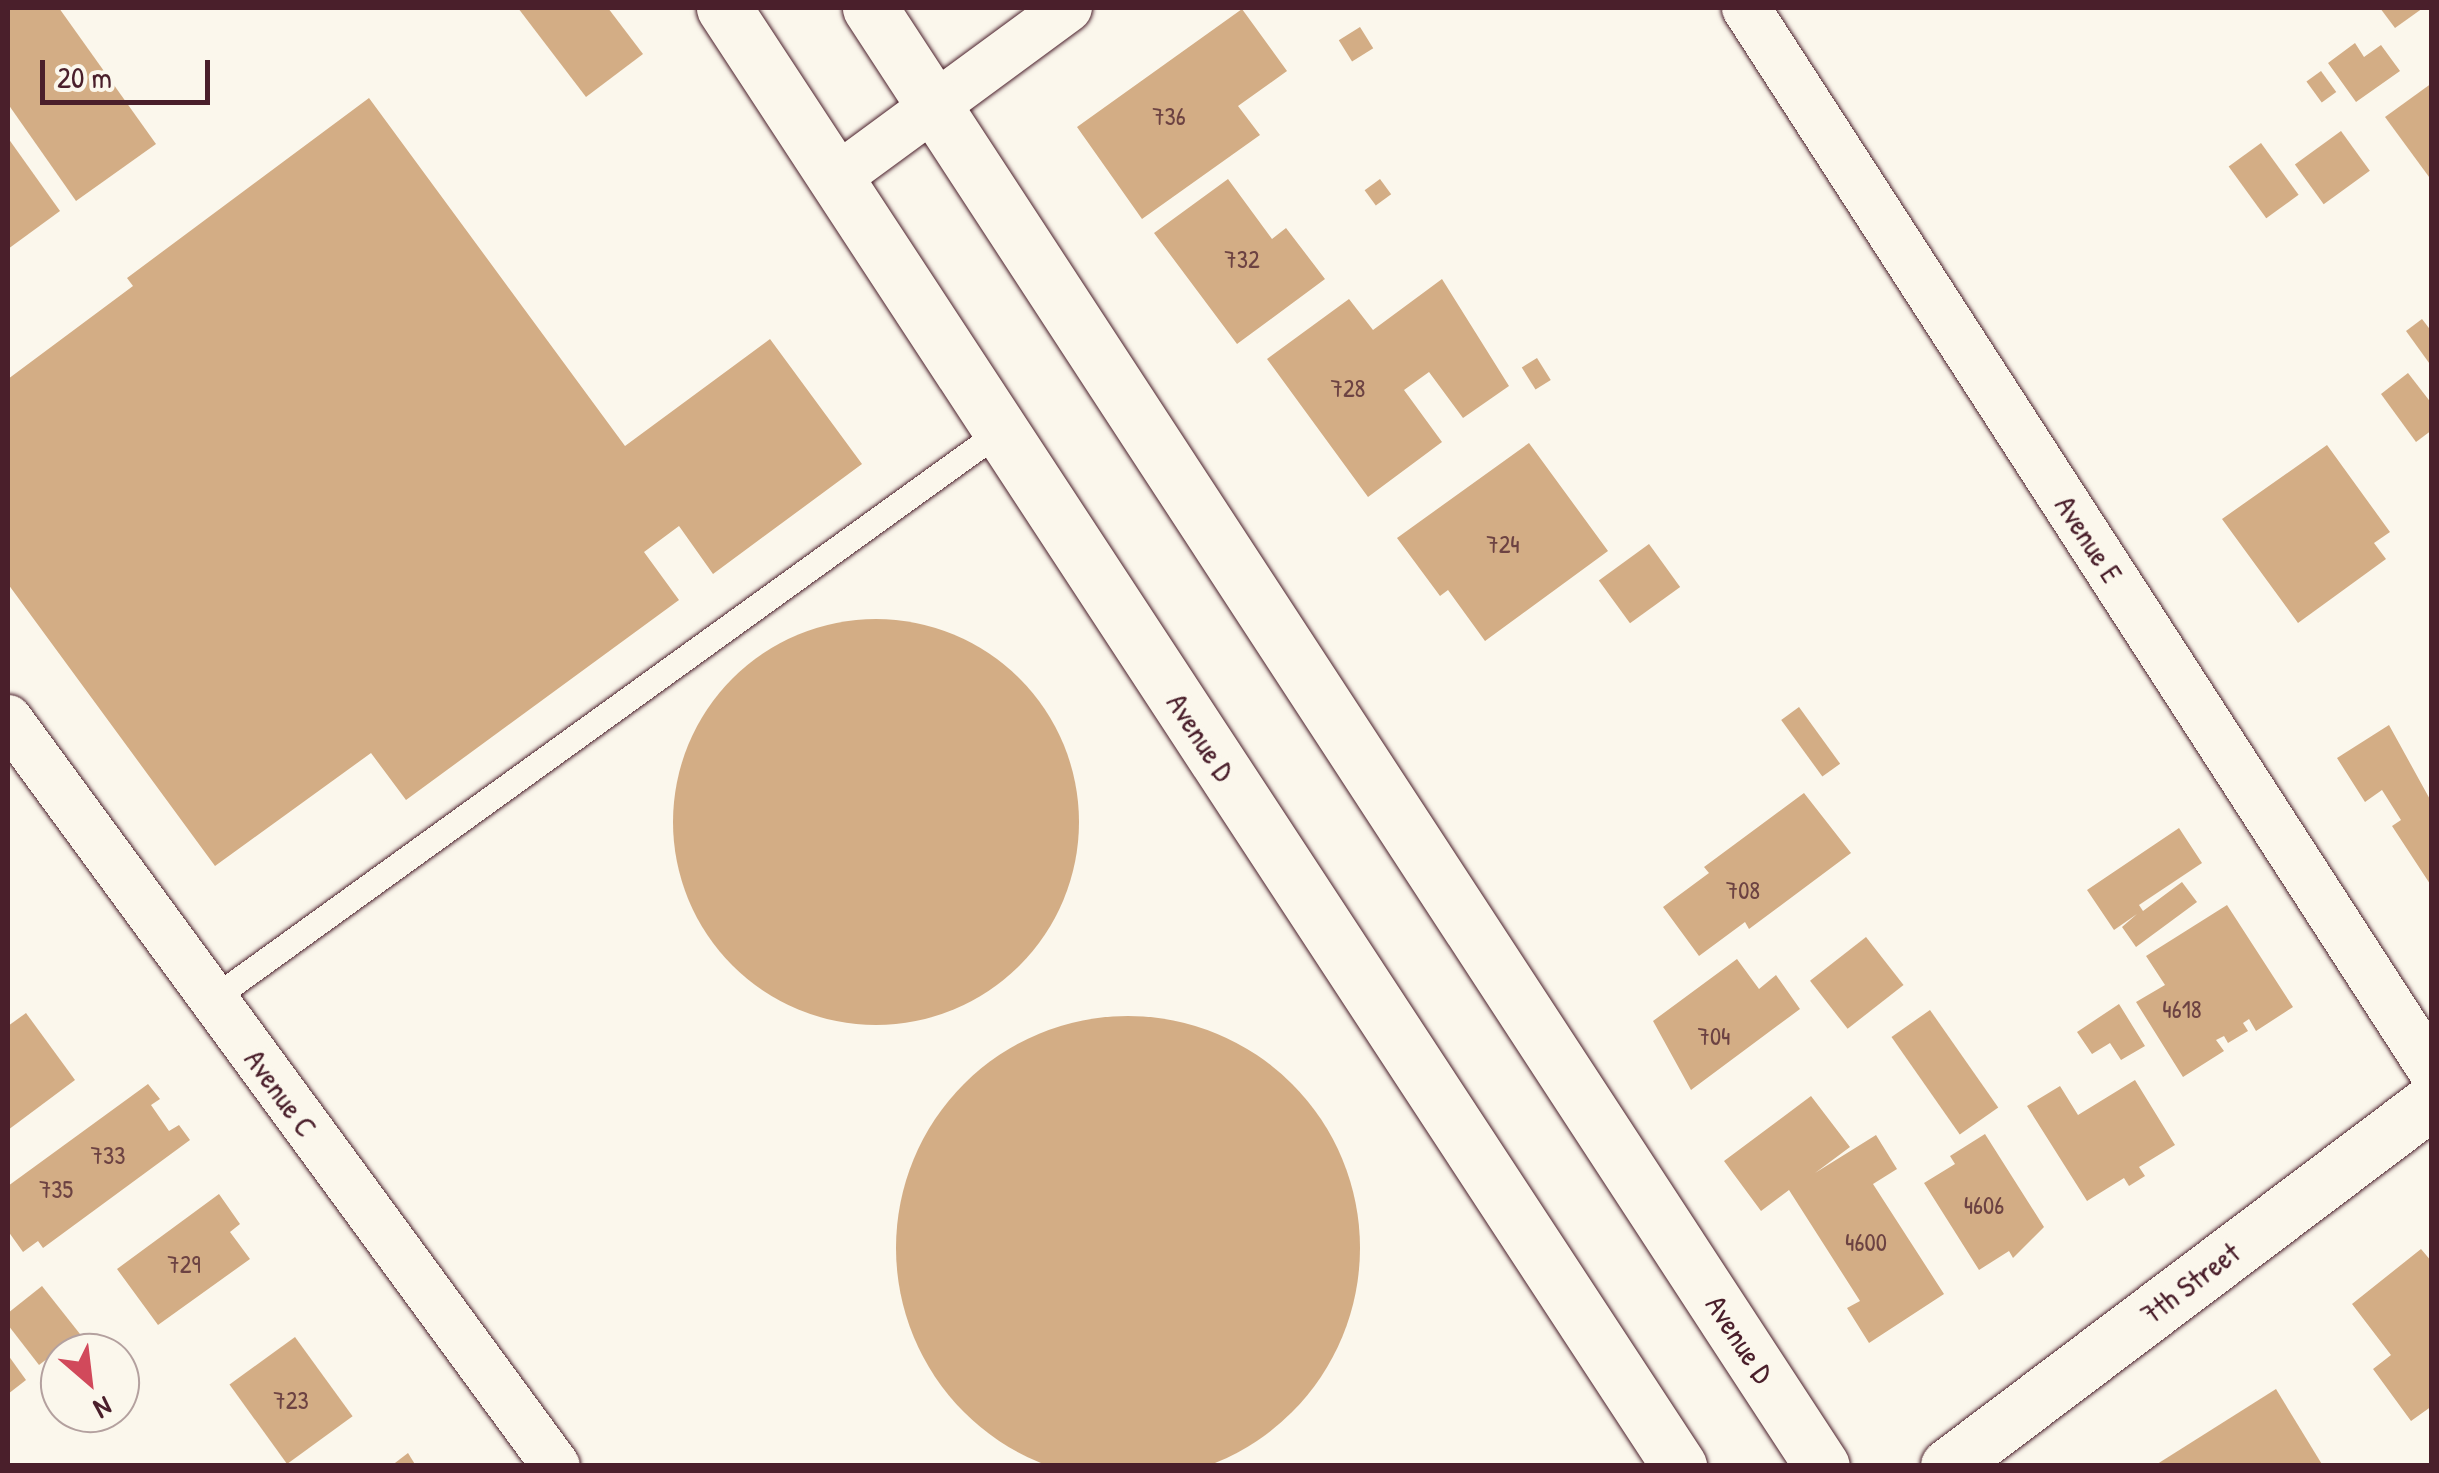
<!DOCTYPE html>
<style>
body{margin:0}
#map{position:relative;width:2439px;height:1473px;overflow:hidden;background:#fbf7ec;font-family:"Patrick Hand",sans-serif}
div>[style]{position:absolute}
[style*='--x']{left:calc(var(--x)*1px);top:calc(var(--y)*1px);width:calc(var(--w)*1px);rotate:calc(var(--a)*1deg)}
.building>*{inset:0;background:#d3ad85;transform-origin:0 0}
.round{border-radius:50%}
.roads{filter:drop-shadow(0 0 2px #4a1f2b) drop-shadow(0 0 2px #4a1f2b)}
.lane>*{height:25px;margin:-12.5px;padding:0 12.5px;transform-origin:12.5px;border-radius:12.5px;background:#fbf7ec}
.street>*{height:48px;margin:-24px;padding:0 24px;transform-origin:24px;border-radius:24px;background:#fbf7ec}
.secondary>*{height:55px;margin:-27.5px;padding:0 27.5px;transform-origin:27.5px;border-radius:27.5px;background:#fbf7ec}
span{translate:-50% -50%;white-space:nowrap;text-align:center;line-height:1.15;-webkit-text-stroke:10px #fbf7ec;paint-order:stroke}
.number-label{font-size:25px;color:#6c4242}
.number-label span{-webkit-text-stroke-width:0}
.street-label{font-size:30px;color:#4a1f2b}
.frame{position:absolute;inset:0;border:10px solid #4a1f2b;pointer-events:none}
.north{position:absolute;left:40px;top:1333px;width:100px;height:100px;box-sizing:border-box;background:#fbf7ec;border:2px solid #b4a19f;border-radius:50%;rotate:152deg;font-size:28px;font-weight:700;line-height:40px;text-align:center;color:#4a1f2b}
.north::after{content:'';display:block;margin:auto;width:35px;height:45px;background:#d1495b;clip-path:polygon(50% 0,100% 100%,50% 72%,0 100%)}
.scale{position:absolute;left:40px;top:60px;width:170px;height:45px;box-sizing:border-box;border:5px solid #4a1f2b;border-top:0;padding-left:12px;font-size:30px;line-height:35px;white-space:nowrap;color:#4a1f2b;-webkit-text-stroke:8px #fbf7ec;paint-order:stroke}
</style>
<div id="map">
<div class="building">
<i style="clip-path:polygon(8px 8px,59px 8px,156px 144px,76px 201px,8px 104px)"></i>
<i style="clip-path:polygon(518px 8px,608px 8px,643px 54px,586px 97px)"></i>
<i style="clip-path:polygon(2380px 8px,2423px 8px,2395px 28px)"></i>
<i style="clip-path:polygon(1242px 9px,1287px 71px,1238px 106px,1260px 135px,1142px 219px,1077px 127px)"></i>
<i style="left:1360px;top:27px;width:25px;height:25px;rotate:58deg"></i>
<i style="clip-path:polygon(2355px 43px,2364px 57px,2381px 45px,2400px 71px,2356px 102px,2328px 63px)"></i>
<i style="left:2321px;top:71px;width:26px;height:18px;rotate:54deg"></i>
<i style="clip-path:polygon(2432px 83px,2432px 181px,2385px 117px)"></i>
<i style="clip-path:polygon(369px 98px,625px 446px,770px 339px,862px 464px,713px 574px,679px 526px,644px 552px,679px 600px,406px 800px,371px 753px,215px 866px,8px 584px,8px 379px,133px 286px,127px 278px)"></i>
<i style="left:2341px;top:131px;width:49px;height:57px;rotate:54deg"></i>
<i style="clip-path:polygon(8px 138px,60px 211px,8px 249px)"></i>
<i style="left:2261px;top:143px;width:64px;height:40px;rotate:54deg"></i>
<i style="clip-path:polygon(1228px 179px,1272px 239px,1286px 228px,1325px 279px,1237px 344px,1154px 233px)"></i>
<i style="left:1380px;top:179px;width:19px;height:19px;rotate:54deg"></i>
<i style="clip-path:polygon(1442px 279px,1509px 386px,1463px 418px,1429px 372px,1404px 390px,1442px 442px,1368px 497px,1267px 359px,1349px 299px,1373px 330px)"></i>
<i style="clip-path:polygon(2422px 319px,2432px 332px,2432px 367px,2406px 331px)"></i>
<i style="left:1537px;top:358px;width:26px;height:18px;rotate:58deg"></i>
<i style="clip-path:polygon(2408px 373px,2432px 404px,2432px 430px,2416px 442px,2381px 394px)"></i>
<i style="clip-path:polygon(1529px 443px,1608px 551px,1485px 641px,1448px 590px,1440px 596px,1397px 538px)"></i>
<i style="clip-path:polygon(2327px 445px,2390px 532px,2374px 543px,2386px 559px,2298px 623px,2222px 519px)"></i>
<i style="left:1649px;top:544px;width:53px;height:62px;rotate:54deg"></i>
<i class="round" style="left:673px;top:619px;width:406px;height:406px"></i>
<i style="left:1799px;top:707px;width:70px;height:22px;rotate:54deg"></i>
<i style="clip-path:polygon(2389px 725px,2432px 803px,2432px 887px,2392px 826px,2401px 820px,2382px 790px,2365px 802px,2337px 758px)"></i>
<i style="clip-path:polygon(1804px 793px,1851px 853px,1749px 929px,1745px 922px,1699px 956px,1663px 907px,1709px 873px,1704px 867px)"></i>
<i style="clip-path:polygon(2179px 828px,2202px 863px,2139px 905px,2143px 911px,2182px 882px,2197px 902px,2136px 947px,2122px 927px,2137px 914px,2114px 930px,2087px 890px)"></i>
<i style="clip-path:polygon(2227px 905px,2293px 1007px,2256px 1031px,2249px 1019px,2243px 1023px,2248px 1031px,2228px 1043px,2224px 1036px,2216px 1040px,2224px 1051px,2183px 1077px,2136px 1002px,2165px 985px,2146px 956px)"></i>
<i style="left:1866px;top:937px;width:61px;height:71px;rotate:52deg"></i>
<i style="clip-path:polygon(1737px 959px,1759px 989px,1776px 975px,1800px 1009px,1691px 1090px,1653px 1021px)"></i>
<i style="clip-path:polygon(2119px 1004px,2145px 1046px,2121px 1060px,2110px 1043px,2092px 1054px,2077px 1032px)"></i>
<i style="left:1930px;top:1010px;width:119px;height:47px;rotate:55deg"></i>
<i style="clip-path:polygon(26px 1013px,75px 1080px,8px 1130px,8px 1026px)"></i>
<i class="round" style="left:896px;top:1016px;width:464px;height:464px"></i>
<i style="clip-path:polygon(2135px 1080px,2175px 1145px,2139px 1167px,2145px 1176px,2129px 1186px,2124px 1178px,2087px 1201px,2027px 1106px,2060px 1086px,2078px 1115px)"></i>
<i style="clip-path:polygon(148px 1084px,160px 1099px,151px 1105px,169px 1131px,179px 1125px,190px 1140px,43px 1248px,38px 1241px,23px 1252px,8px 1231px,8px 1186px)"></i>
<i style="clip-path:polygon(1811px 1096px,1850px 1147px,1815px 1173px,1876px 1135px,1897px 1169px,1873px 1184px,1944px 1294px,1869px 1343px,1847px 1308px,1860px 1301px,1789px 1190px,1761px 1211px,1724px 1161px)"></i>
<i style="clip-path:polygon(1985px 1134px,2044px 1227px,2013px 1258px,2009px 1251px,1979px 1270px,1924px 1183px,1955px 1164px,1950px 1156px)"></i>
<i style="clip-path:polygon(219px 1194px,240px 1224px,230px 1232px,250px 1259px,158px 1325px,117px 1269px)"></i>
<i style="clip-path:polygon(2421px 1249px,2432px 1262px,2432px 1406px,2411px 1421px,2373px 1369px,2391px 1355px,2352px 1304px)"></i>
<i style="clip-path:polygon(42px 1286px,80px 1334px,39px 1365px,8px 1325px,8px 1313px)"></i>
<i style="left:295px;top:1337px;width:98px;height:81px;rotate:54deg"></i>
<i style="clip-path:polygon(8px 1355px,26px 1380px,8px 1394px)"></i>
<i style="clip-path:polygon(2276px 1389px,2323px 1466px,2154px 1466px)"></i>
<i style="clip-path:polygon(408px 1453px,416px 1466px,391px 1466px)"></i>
</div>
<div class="roads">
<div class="lane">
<i style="--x:212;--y:999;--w:971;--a:-35.78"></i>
</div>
<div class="street">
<i style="--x:1746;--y:8;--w:1264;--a:57.14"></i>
<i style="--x:835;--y:179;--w:289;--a:-36.3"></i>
<i style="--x:8;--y:719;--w:926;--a:53.74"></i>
</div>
<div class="secondary">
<i style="--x:724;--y:8;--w:1743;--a:56.77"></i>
<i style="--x:870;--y:8;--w:1741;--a:56.86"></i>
<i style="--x:1948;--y:1466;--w:606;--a:-37.02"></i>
</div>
</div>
<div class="number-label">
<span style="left:1169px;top:116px">736</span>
<span style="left:1242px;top:259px">732</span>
<span style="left:1348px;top:388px">728</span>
<span style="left:1503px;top:544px">724</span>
<span style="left:1743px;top:890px">708</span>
<span style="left:2182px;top:1009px">4618</span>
<span style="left:1714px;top:1036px">704</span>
<span style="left:108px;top:1155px">733</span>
<span style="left:56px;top:1189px">735</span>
<span style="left:1984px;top:1205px">4606</span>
<span style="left:1866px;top:1242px">4600</span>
<span style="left:184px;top:1264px">729</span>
<span style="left:291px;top:1400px">723</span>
</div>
<div class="street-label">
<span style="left:2089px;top:539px;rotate:57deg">Avenue E</span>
<span style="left:1201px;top:737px;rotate:57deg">Avenue D</span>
<span style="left:281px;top:1093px;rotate:54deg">Avenue C</span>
<span style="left:2190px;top:1283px;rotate:-37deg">7th Street</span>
<span style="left:1740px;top:1339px;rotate:57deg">Avenue D</span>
</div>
<div class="frame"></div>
<div class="north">N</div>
<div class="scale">20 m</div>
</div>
